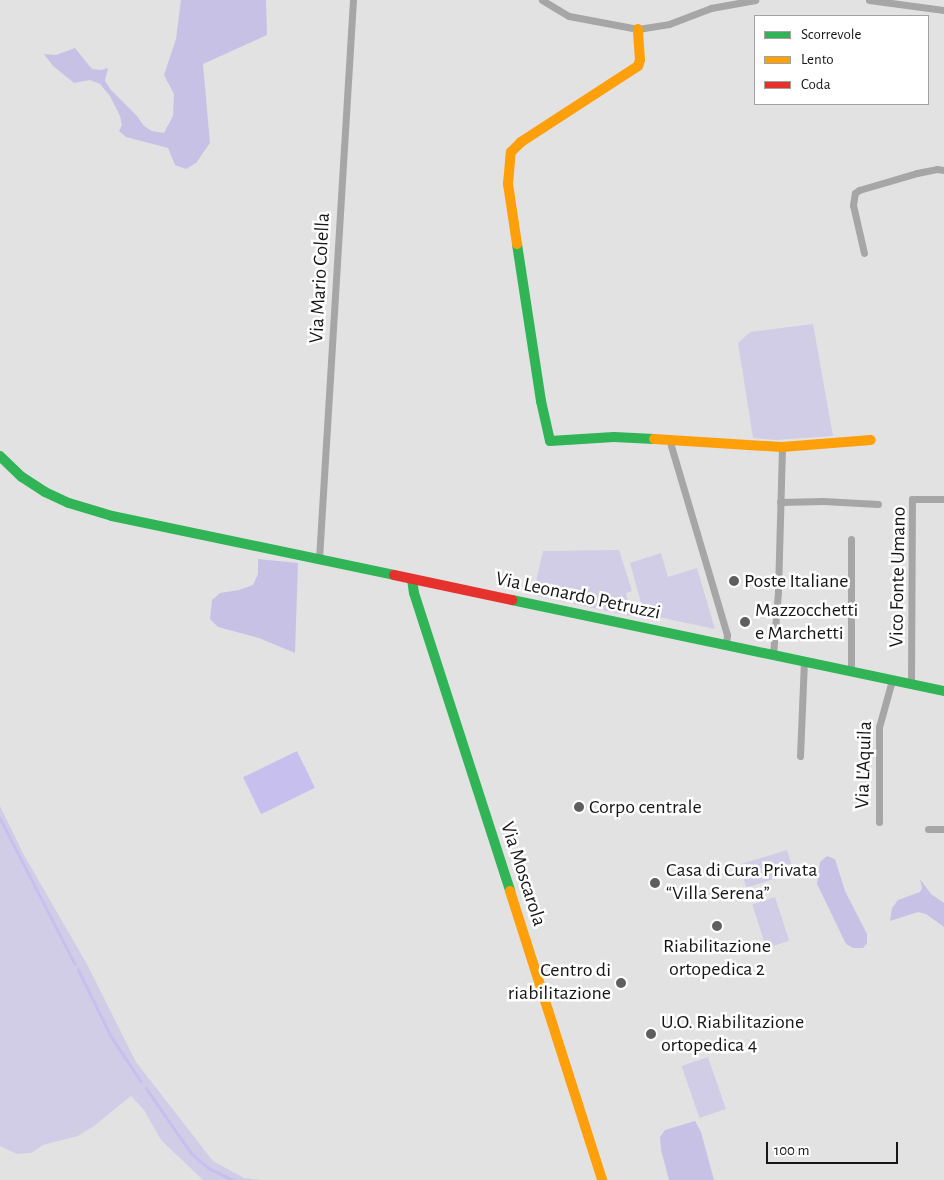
<!DOCTYPE html>
<meta charset="utf-8">
<style>
body{margin:0}
#map{position:relative;width:944px;height:1180px;overflow:hidden;background:#e2e2e3;font-family:"Alegreya Sans",sans-serif}
div>[style]{position:absolute}
[style*='--x']{left:calc(var(--x)*1px);top:calc(var(--y)*1px);width:calc(var(--w)*1px);rotate:calc(var(--a)*1deg)}
.green>*{inset:0;background:#d2cde7;transform-origin:0 0}
.forest>*{inset:0;background:#c8c1e6}
.water>*{inset:0;background:#c7c0ef;transform-origin:0 0}
.stream>*{height:2.5px;margin:-1.25px;padding:0 1.25px;transform-origin:1.25px;border-radius:1.25px;background:#c7c0ef}
.street>*{height:7px;margin:-3.5px;padding:0 3.5px;transform-origin:3.5px;border-radius:3.5px;background:#a6a6a7}
.fast>*{height:10px;margin:-5px;padding:0 5px;transform-origin:5px;border-radius:5px;background:#30b455}
.slow>*{height:10px;margin:-5px;padding:0 5px;transform-origin:5px;border-radius:5px;background:#ff9f0a}
.jam>*{height:10px;margin:-5px;padding:0 5px;transform-origin:5px;border-radius:5px;background:#e5322d}
.dots>*{width:14px;height:14px;translate:-50% -50%;box-sizing:border-box;border:2px solid #fff;border-radius:50%}
span{translate:-50% -50%;white-space:nowrap;text-align:center;line-height:1.15;-webkit-text-stroke:5px #fff;paint-order:stroke}
.street-label{font-size:20px;color:#171718}
.poi-label{font-size:20px;color:#171718}
.left{translate:0 -50%;text-align:left}
.right{translate:-100% -50%;text-align:right}
.legend{position:absolute;left:754px;top:15px;width:175px;height:90px;box-sizing:border-box;background:#fff;border:1px solid #a2a2a3;margin:0;padding:6px 9px;list-style:none;font-size:15px;color:#171718}
.legend li{display:flex;align-items:center;gap:10px;height:25px}
.legend b{width:25px;border:1px solid #a2a2a3}
.scale{position:absolute;left:766px;top:1142px;width:132px;height:22px;box-sizing:border-box;border:2px solid #171718;border-top:0;padding-left:6px;font-size:15px;line-height:18px;white-space:nowrap;color:#171718;-webkit-text-stroke:4px #fff;paint-order:stroke}
</style>
<div id="map">
<div class="green">
<i style="clip-path:polygon(813px 324px,833px 436px,776px 440px,753px 438px,738px 343px,750px 332px)"></i>
<i style="clip-path:polygon(619px 550px,632px 591px,626px 593px,631px 614px,630px 616px,533px 595px,543px 551px)"></i>
<i style="clip-path:polygon(661px 553px,668px 577px,697px 568px,715px 629px,644px 614px,630px 563px)"></i>
<i style="clip-path:polygon(0 806px,24px 855px,88px 966px,136px 1062px,213px 1161px,244px 1178px,262px 1180px,203px 1180px,161px 1140px,144px 1110px,131px 1096px,94px 1126px,78px 1136px,43px 1145px,31px 1153px,17px 1154px,0 1146px)"></i>
<i style="left:787px;top:850px;width:24px;height:50px;rotate:73deg"></i>
<i style="left:775px;top:897px;width:46px;height:24px;rotate:72deg"></i>
<i style="left:708px;top:1057px;width:55px;height:28px;rotate:71deg"></i>
</div>
<div class="forest">
<i style="clip-path:polygon(181px 0,266px 0,267px 35px,203px 64px,210px 143px,196px 163px,186px 169px,175px 165px,168px 148px,126px 137px,119px 131px,122px 125px,120px 116px,110px 96px,100px 84px,90px 80px,74px 83px,53px 66px,44px 54px,56px 55px,75px 48px,92px 69px,101px 70px,108px 68px,105px 81px,111px 90px,137px 116px,144px 126px,152px 131px,164px 133px,173px 116px,174px 94px,164px 75px,176px 39px)"></i>
<i style="clip-path:polygon(258px 559px,298px 563px,295px 653px,259px 638px,218px 627px,210px 619px,212px 600px,220px 593px,239px 590px,253px 585px,258px 574px)"></i>
<i style="clip-path:polygon(827px 856px,835px 859px,845px 891px,867px 934px,867px 943px,863px 948px,853px 948px,846px 944px,817px 884px,820px 862px)"></i>
<i style="clip-path:polygon(920px 879px,931px 894px,944px 903px,944px 927px,926px 914px,918px 912px,890px 921px,892px 908px,898px 900px,920px 892px,922px 888px)"></i>
<i style="clip-path:polygon(695px 1121px,701px 1132px,714px 1180px,669px 1180px,661px 1150px,660px 1137px,665px 1130px)"></i>
</div>
<div class="water">
<i style="left:297px;top:751px;width:41px;height:60px;rotate:64deg"></i>
</div>
<div class="stream">
<i style="--x:0;--y:818;--w:164;--a:62.8"></i>
<i style="--x:78;--y:969;--w:75;--a:63.8"></i>
<i style="--x:111;--y:1036;--w:54;--a:56.3"></i>
<i style="--x:146;--y:1088;--w:80;--a:55.1"></i>
<i style="--x:192;--y:1154;--w:23;--a:40"></i>
<i style="--x:210;--y:1169;--w:26;--a:25"></i>
</div>
<div class="street">
<i style="--x:542;--y:0;--w:31;--a:31"></i>
<i style="--x:569;--y:16;--w:70;--a:10.7"></i>
<i style="--x:638;--y:29;--w:31;--a:-9"></i>
<i style="--x:669;--y:24;--w:45;--a:-20.9"></i>
<i style="--x:711;--y:8;--w:45;--a:-10.3"></i>
<i style="--x:869;--y:0;--w:76;--a:7.6"></i>
<i style="--x:864;--y:253;--w:49;--a:-102.9"></i>
<i style="--x:853;--y:205;--w:12;--a:-81"></i>
<i style="--x:855;--y:193;--w:5;--a:-37"></i>
<i style="--x:859;--y:190;--w:60;--a:-16.3"></i>
<i style="--x:917;--y:173;--w:20;--a:-11"></i>
<i style="--x:937;--y:169;--w:7;--a:8"></i>
<i style="--x:669;--y:439;--w:204;--a:73.5"></i>
<i style="--x:727;--y:635;--w:10;--a:96"></i>
<i style="--x:780;--y:502;--w:43;--a:-1.3"></i>
<i style="--x:823;--y:501;--w:55;--a:3.1"></i>
<i style="--x:319;--y:559;--w:560;--a:-86.52"></i>
<i style="--x:773;--y:655;--w:64;--a:-85.5"></i>
<i style="--x:778;--y:591;--w:144;--a:-88.4"></i>
<i style="--x:851;--y:672;--w:133;--a:-90"></i>
<i style="--x:911;--y:684;--w:185;--a:-89.7"></i>
<i style="--x:912;--y:499;--w:32;--a:0"></i>
<i style="--x:800;--y:756;--w:94;--a:-87.6"></i>
<i style="--x:879;--y:822;--w:95;--a:-90"></i>
<i style="--x:879;--y:727;--w:49;--a:-74.5"></i>
<i style="--x:928;--y:829;--w:16;--a:0"></i>
</div>
<div class="fast">
<i style="--x:517;--y:244;--w:159;--a:81.3"></i>
<i style="--x:541;--y:401;--w:41;--a:77.3"></i>
<i style="--x:550;--y:441;--w:64;--a:-3.6"></i>
<i style="--x:614;--y:437;--w:40;--a:2.9"></i>
<i style="--x:0;--y:456;--w:30;--a:44"></i>
<i style="--x:22;--y:477;--w:27;--a:33"></i>
<i style="--x:45;--y:492;--w:26;--a:25"></i>
<i style="--x:69;--y:503;--w:45;--a:16.8"></i>
<i style="--x:112;--y:516;--w:288;--a:11.8"></i>
<i style="--x:412;--y:579;--w:14;--a:82"></i>
<i style="--x:414;--y:593;--w:313;--a:72.1"></i>
<i style="--x:512;--y:600;--w:441;--a:11.9"></i>
</div>
<div class="slow">
<i style="--x:517;--y:244;--w:61;--a:-98.5"></i>
<i style="--x:508;--y:184;--w:32;--a:-85"></i>
<i style="--x:511;--y:152;--w:14;--a:-45"></i>
<i style="--x:521;--y:142;--w:140;--a:-33"></i>
<i style="--x:638;--y:66;--w:6;--a:-72"></i>
<i style="--x:640;--y:60;--w:31;--a:-94"></i>
<i style="--x:654;--y:439;--w:128;--a:3.6"></i>
<i style="--x:782;--y:447;--w:89;--a:-4.5"></i>
<i style="--x:510;--y:891;--w:303;--a:72.3"></i>
</div>
<div class="jam">
<i style="--x:394;--y:575;--w:121;--a:12"></i>
</div>
<div class="dots">
<i style="left:734px;top:581px;background:#5e5e5f"></i>
<i style="left:745px;top:622px;background:#5e5e5f"></i>
<i style="left:579px;top:807px;background:#5e5e5f"></i>
<i style="left:655px;top:883px;background:#5e5e5f"></i>
<i style="left:717px;top:926px;background:#5e5e5f"></i>
<i style="left:621px;top:983px;background:#5e5e5f"></i>
<i style="left:651px;top:1034px;background:#5e5e5f"></i>
</div>
<div class="street-label">
<span style="left:320px;top:278px;rotate:-87deg">Via Mario Colella</span>
<span style="left:898px;top:577px;rotate:-89deg">Vico Fonte Umano</span>
<span style="left:578px;top:596px;rotate:12deg">Via Leonardo Petruzzi</span>
<span style="left:864px;top:765px;rotate:-88deg">Via L'Aquila</span>
<span style="left:523px;top:874px;rotate:72deg">Via Moscarola</span>
</div>
<div class="poi-label">
<span class="left" style="left:744px;top:581px">Poste Italiane</span>
<span class="left" style="left:755px;top:622px">Mazzocchetti<br>e Marchetti</span>
<span class="left" style="left:589px;top:807px">Corpo centrale</span>
<span class="left" style="left:666px;top:882px">Casa di Cura Privata<br>“Villa Serena”</span>
<span style="left:717px;top:958px">Riabilitazione<br>ortopedica 2</span>
<span class="right" style="left:611px;top:982px">Centro di<br>riabilitazione</span>
<span class="left" style="left:661px;top:1034px">U.O. Riabilitazione<br>ortopedica 4</span>
</div>
<ul class="legend">
<li><b style="height:6px;background:#30b455"></b>Scorrevole</li>
<li><b style="height:6px;background:#ff9f0a"></b>Lento</li>
<li><b style="height:6px;background:#e5322d"></b>Coda</li>
</ul>
<div class="scale">100 m</div>
</div>
